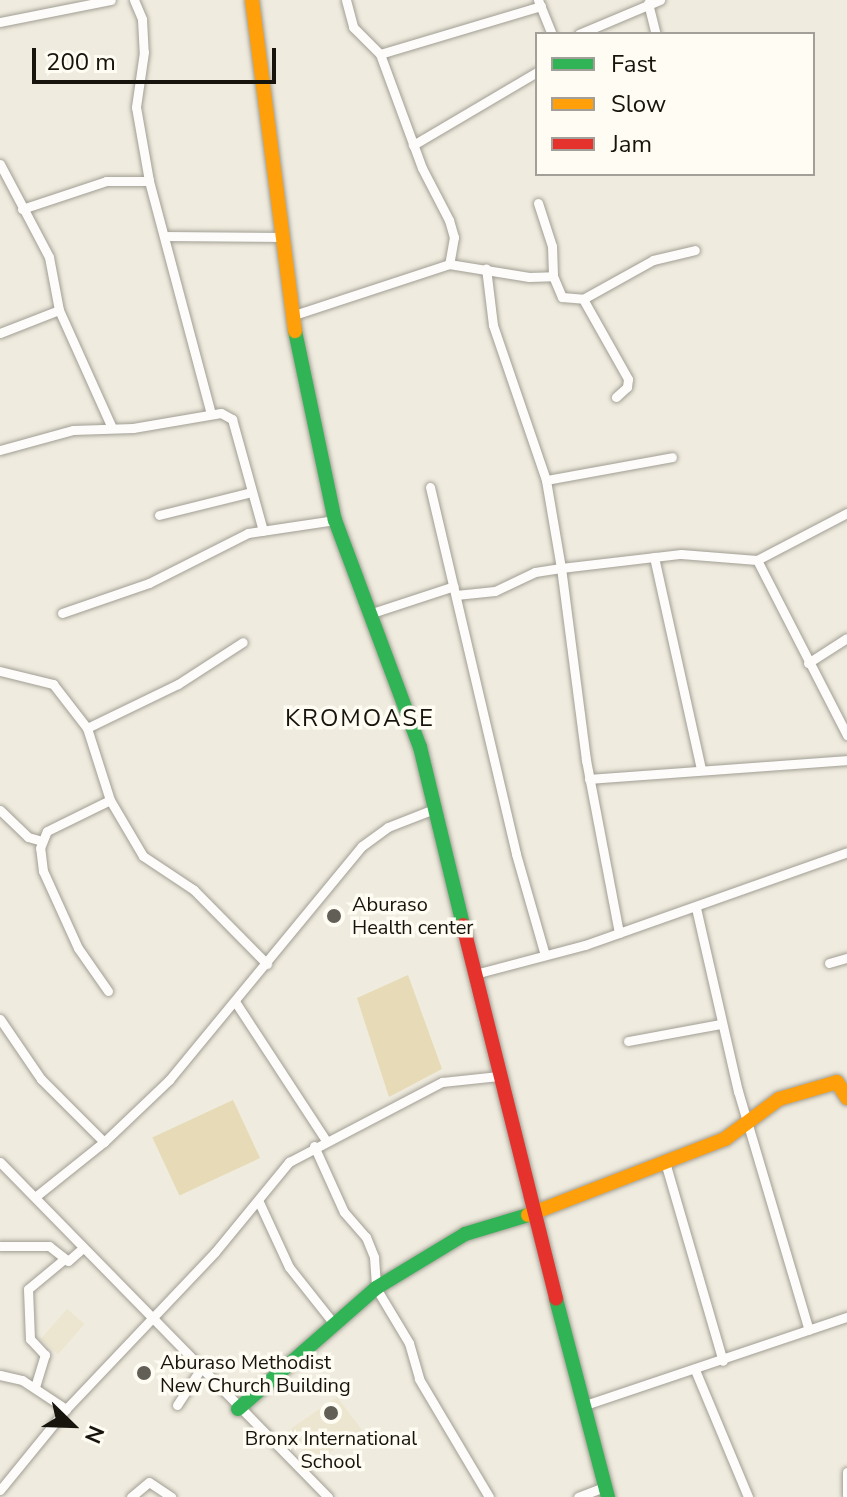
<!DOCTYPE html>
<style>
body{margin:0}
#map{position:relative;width:847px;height:1497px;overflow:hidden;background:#efebde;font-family:"Nunito Sans",sans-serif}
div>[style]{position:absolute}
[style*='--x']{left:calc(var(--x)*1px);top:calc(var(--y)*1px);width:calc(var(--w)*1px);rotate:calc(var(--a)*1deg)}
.built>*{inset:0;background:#ece6d0;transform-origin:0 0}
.green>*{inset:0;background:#e6dbb6;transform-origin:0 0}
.roads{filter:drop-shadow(0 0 2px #a19e94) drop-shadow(0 0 2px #a19e94)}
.street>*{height:9px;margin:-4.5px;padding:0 4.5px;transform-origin:4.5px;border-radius:4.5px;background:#fdfcfa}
.fast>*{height:14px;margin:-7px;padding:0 7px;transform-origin:7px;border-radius:7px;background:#30b455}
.slow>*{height:14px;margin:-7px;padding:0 7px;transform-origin:7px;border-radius:7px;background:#ff9f0a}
.jam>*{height:14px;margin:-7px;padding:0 7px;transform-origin:7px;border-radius:7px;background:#e5322d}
.dots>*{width:22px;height:22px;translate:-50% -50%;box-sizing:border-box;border:4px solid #fefcf3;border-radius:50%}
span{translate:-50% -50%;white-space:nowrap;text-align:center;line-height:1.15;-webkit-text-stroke:7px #fefcf3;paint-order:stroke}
.poi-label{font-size:20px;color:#16140c}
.left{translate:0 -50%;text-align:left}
.quarter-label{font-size:24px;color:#16140c;letter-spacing:2px}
.legend{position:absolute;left:535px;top:32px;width:280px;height:144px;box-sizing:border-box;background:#fefcf3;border:2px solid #a19f97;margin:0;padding:10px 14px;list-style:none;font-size:24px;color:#16140c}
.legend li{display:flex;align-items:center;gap:16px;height:40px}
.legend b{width:40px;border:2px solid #a19f97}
.north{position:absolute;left:32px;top:1385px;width:80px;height:80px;-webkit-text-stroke:6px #fefcf3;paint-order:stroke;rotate:113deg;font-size:22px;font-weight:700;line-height:32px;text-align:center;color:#16140c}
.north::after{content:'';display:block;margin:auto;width:28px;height:36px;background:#16140c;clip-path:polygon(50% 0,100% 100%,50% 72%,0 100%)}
.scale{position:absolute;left:32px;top:48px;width:244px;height:36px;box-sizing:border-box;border:4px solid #16140c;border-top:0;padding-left:10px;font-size:24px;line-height:28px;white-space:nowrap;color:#16140c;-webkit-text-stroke:6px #fefcf3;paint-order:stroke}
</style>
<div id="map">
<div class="built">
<i style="left:67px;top:1309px;width:23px;height:40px;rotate:41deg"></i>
<i style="clip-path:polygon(337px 1397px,362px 1430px,315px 1462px,286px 1432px)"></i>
</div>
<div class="green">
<i style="clip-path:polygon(408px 975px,442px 1069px,389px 1097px,357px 998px)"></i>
<i style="left:233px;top:1100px;width:64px;height:89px;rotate:65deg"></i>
</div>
<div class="roads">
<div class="street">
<i style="--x:134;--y:0;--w:21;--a:67"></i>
<i style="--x:142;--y:19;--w:33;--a:87"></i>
<i style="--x:144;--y:52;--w:56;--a:98.3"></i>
<i style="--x:136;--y:107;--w:75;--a:80"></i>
<i style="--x:149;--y:181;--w:241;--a:75.1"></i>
<i style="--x:346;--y:0;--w:28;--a:75"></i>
<i style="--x:353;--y:27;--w:38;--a:45"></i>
<i style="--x:380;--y:54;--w:121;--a:69.8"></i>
<i style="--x:422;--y:168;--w:59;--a:62.6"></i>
<i style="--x:449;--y:220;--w:18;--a:74"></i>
<i style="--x:454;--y:237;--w:27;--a:100"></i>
<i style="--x:538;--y:0;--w:37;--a:68"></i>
<i style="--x:648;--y:3;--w:32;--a:76"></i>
<i style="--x:0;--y:22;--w:113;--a:-11.2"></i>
<i style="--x:579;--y:34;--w:88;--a:-22.8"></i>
<i style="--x:380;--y:54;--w:168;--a:-16.6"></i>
<i style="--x:413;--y:145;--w:144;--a:-30.5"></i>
<i style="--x:0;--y:164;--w:105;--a:62.2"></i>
<i style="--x:49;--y:257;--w:54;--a:79.3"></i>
<i style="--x:59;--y:310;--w:129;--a:65.8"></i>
<i style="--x:538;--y:203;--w:45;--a:72"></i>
<i style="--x:552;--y:246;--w:30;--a:88"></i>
<i style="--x:22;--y:209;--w:89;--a:-18.4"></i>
<i style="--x:106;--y:181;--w:43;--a:0"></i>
<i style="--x:167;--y:236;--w:113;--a:0.5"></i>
<i style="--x:583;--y:299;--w:80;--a:-29.1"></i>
<i style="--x:653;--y:260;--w:43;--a:-13.4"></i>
<i style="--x:291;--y:316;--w:166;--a:-18.2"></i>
<i style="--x:449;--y:264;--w:81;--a:9.2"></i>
<i style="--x:529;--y:277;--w:24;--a:-2"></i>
<i style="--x:553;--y:276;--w:23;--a:67"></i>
<i style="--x:562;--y:297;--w:21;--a:5"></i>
<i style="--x:583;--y:299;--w:92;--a:60.6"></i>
<i style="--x:628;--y:379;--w:8;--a:97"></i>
<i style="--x:627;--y:387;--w:15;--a:138"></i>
<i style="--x:0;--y:333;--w:63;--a:-21.3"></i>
<i style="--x:0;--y:450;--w:76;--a:-15.3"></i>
<i style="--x:73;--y:430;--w:60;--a:-1.9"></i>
<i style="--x:133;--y:428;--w:89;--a:-9.7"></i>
<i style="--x:221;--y:413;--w:13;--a:29"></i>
<i style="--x:232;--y:419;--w:116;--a:74.5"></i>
<i style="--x:546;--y:480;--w:128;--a:-10.3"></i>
<i style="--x:430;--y:487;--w:377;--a:76.8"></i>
<i style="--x:516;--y:854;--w:105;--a:74"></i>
<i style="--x:159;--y:515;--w:95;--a:-14"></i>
<i style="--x:654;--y:557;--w:217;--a:77.5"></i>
<i style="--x:757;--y:560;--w:197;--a:62.8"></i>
<i style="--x:456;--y:595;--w:39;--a:-6"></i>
<i style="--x:495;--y:591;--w:44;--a:-25.4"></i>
<i style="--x:535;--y:572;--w:26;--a:-9"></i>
<i style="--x:561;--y:568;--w:89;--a:-99.7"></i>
<i style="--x:546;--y:480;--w:164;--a:-108.9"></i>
<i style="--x:493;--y:325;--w:57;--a:-97"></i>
<i style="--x:62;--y:613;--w:92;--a:-19"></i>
<i style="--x:149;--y:583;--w:111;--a:-26.8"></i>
<i style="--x:248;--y:533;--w:88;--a:-8.5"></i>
<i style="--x:369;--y:614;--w:89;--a:-18.2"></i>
<i style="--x:808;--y:663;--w:46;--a:-32.7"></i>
<i style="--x:0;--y:671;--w:55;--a:13.8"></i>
<i style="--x:53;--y:684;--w:56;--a:52.3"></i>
<i style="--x:87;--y:728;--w:76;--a:72.3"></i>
<i style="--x:110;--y:800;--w:65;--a:59.5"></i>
<i style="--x:143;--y:856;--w:61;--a:33.7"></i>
<i style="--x:194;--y:890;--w:104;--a:45.4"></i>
<i style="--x:87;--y:728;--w:101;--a:-25.8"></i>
<i style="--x:178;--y:684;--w:77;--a:-32.9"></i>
<i style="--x:589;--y:779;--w:259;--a:-4.2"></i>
<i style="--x:0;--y:810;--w:39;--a:44"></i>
<i style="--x:28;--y:837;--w:15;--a:16"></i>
<i style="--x:696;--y:908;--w:188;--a:77.1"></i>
<i style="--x:738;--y:1091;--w:249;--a:73.5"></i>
<i style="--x:619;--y:933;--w:176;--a:-100.8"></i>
<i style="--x:586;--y:760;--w:194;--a:-97.4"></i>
<i style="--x:561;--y:568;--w:121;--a:-6.7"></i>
<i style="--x:681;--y:554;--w:76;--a:4.5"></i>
<i style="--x:757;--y:560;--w:102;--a:-27.6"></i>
<i style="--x:829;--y:963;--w:19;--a:-16"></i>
<i style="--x:475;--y:974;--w:114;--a:-14.8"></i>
<i style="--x:585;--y:945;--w:278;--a:-19.5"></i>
<i style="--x:108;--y:991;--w:52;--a:-124.9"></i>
<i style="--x:78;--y:948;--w:85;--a:-114.4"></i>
<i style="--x:43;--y:871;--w:23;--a:-97"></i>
<i style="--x:40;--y:848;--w:18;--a:-68"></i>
<i style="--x:47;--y:831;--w:70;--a:-26.2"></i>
<i style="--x:236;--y:1003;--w:163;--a:56.8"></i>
<i style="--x:0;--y:1019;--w:73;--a:55.7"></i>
<i style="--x:41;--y:1079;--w:89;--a:45"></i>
<i style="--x:628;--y:1041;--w:95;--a:-10.4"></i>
<i style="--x:314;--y:1146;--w:72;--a:65.6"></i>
<i style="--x:344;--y:1212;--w:33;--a:49"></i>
<i style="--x:366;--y:1237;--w:22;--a:68"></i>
<i style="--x:374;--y:1257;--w:31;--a:86"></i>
<i style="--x:376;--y:1288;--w:64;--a:59"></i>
<i style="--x:409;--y:1343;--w:37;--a:74"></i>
<i style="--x:419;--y:1379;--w:137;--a:59.3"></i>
<i style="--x:0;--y:1162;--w:469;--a:45.6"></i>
<i style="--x:665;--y:1162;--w:207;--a:73.8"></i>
<i style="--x:35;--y:1197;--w:88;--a:-38.6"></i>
<i style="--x:104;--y:1142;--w:90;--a:-43.6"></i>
<i style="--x:169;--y:1080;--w:303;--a:-50.5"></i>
<i style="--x:362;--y:846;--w:32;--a:-36"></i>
<i style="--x:388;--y:827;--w:49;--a:-21.4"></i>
<i style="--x:258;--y:1200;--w:74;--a:65.2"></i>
<i style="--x:289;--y:1267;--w:74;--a:51.6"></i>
<i style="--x:0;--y:1246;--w:49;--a:0"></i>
<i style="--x:49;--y:1246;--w:24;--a:38"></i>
<i style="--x:68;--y:1261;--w:18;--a:-41"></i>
<i style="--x:695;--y:1370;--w:138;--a:67.3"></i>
<i style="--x:0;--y:1375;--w:23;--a:13"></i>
<i style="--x:22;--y:1380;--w:53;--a:33.4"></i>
<i style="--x:35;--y:1387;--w:34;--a:-73"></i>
<i style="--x:45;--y:1355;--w:22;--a:-133"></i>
<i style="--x:30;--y:1339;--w:50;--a:-92.3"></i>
<i style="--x:28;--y:1289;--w:45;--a:-39.6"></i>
<i style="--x:177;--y:1405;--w:42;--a:-56.7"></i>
<i style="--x:582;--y:1406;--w:280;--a:-18.6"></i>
<i style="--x:847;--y:1472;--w:23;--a:90"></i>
<i style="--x:0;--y:1490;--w:104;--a:-50.8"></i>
<i style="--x:66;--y:1409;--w:216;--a:-46.5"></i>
<i style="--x:215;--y:1252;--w:117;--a:-50.6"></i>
<i style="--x:289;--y:1162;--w:173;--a:-27.6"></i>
<i style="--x:442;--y:1082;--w:57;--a:-6"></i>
<i style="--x:131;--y:1497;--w:23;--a:-40"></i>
<i style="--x:149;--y:1482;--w:27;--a:34"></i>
<i style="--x:578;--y:1497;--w:30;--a:-21"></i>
</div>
<div class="fast">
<i style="--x:295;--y:331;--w:193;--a:78.1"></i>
<i style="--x:335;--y:520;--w:242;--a:69.5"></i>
<i style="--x:420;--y:747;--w:183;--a:76.4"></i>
<i style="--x:556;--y:1299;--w:205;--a:75.3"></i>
<i style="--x:238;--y:1409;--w:184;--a:-41.2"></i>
<i style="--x:376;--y:1288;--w:104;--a:-31.2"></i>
<i style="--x:465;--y:1234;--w:66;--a:-16.8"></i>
</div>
<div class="slow">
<i style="--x:252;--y:0;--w:334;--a:82.6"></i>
<i style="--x:528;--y:1215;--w:211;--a:-21.1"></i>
<i style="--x:725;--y:1139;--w:67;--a:-36.5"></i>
<i style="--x:779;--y:1099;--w:60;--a:-16.3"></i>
<i style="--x:837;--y:1082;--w:19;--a:58"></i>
</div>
<div class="jam">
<i style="--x:463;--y:925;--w:385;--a:76"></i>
</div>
</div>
<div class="dots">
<i style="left:334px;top:916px;background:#625f56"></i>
<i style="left:144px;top:1373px;background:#625f56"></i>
<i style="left:331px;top:1413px;background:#625f56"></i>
</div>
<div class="poi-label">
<span class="left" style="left:352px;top:916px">Aburaso<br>Health center</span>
<span class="left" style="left:160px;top:1374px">Aburaso Methodist<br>New Church Building</span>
<span style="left:331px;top:1450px">Bronx International<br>School</span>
</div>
<div class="quarter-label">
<span style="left:360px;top:719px">KROMOASE</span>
</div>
<ul class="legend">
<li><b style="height:10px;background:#30b455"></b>Fast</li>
<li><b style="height:10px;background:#ff9f0a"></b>Slow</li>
<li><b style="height:10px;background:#e5322d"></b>Jam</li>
</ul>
<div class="north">N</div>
<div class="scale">200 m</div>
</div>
